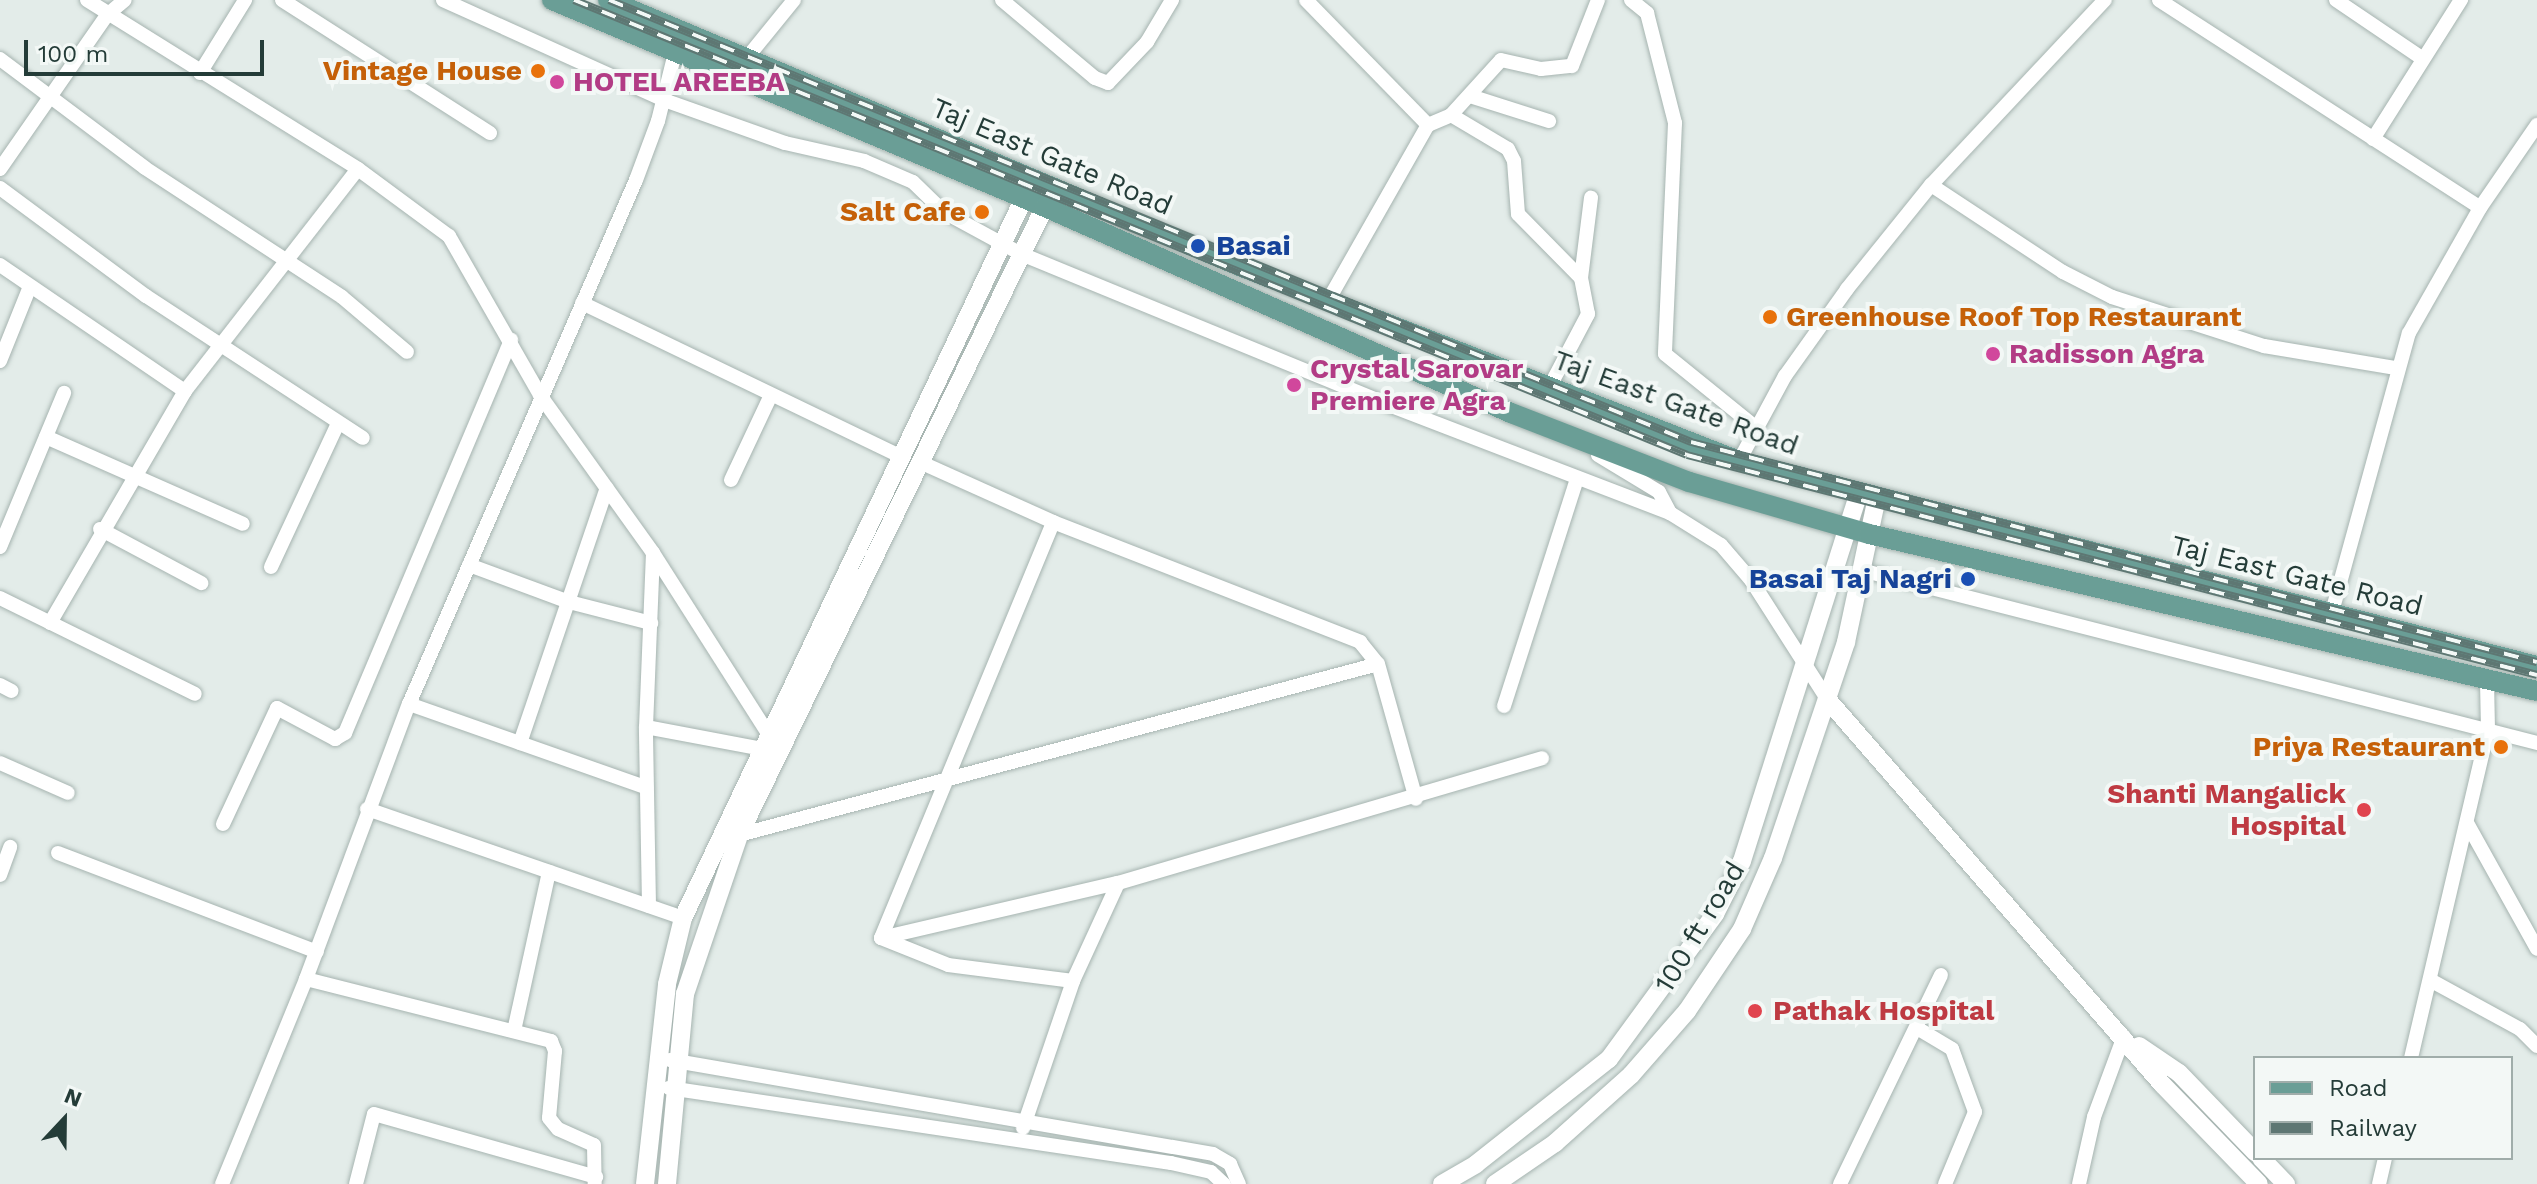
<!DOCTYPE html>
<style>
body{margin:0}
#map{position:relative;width:2537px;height:1184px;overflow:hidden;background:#e3ece9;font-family:"Work Sans",sans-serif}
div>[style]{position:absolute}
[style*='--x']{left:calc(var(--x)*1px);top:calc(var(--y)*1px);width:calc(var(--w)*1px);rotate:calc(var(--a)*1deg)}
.roads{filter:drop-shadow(0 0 2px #a6b4b0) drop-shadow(0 0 2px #a6b4b0)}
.street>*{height:14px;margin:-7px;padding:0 7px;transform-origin:7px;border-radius:7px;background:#fff}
.secondary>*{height:18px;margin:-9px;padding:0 9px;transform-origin:9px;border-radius:9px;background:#fff}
.primary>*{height:20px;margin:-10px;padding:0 10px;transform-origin:10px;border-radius:10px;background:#6a9e96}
.rail>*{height:8px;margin-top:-4px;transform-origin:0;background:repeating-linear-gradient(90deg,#f3f8f6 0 15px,#5e7773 0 30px);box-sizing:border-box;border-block:2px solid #5e7773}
.dots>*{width:22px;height:22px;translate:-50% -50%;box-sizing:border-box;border:4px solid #f3f8f6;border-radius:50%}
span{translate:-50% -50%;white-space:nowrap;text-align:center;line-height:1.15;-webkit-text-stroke:8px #f3f8f6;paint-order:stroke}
.food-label{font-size:28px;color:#c56008;font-weight:700}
.right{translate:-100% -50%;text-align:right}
.left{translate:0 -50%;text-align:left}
.hotel-label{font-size:28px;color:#b23c85;font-weight:700}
.street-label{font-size:28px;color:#243c38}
.transit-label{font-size:28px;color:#164399;font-weight:700}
.health-label{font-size:28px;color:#be3a42;font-weight:700}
.legend{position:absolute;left:2253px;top:1056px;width:260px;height:104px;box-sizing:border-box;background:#f3f8f6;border:2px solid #a0adaa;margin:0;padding:10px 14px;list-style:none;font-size:24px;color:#243c38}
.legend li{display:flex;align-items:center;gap:16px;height:40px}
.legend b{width:40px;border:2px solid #a0adaa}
.north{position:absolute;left:24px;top:1080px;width:80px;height:80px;-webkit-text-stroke:6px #f3f8f6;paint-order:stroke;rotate:22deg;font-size:22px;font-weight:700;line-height:32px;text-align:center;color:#243c38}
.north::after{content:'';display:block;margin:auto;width:28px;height:36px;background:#243c38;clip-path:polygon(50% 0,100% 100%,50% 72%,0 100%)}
.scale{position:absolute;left:24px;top:40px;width:240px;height:36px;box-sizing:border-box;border:4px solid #243c38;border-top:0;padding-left:10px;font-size:24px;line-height:28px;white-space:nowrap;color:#243c38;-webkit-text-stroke:6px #f3f8f6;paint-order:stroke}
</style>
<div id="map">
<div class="roads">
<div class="street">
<i style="--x:87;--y:0;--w:319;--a:31.9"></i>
<i style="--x:358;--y:169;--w:113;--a:36.4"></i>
<i style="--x:449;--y:236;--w:183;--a:60.2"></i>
<i style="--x:540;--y:395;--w:194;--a:54.4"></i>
<i style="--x:653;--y:553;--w:216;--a:57.5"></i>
<i style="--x:282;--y:0;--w:247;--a:32.6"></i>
<i style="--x:443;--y:0;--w:243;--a:24.3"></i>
<i style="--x:664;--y:100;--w:128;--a:19.6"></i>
<i style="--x:785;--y:143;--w:81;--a:12.8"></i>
<i style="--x:864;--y:161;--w:53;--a:23.2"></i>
<i style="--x:913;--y:182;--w:43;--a:44.1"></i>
<i style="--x:944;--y:212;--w:88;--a:28.6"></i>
<i style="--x:1021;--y:254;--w:389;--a:22.3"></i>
<i style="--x:1381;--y:402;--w:310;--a:21"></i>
<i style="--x:1670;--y:513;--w:60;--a:32.1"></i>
<i style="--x:1721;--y:545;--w:46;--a:49.4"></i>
<i style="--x:1751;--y:580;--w:141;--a:57.4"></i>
<i style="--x:1002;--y:0;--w:121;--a:40"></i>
<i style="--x:1095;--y:78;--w:14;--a:21"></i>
<i style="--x:1108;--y:83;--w:57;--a:-46.4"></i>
<i style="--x:1147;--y:42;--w:49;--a:-59.2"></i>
<i style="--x:1306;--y:0;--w:175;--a:45.7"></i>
<i style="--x:1631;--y:0;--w:21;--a:39"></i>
<i style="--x:1647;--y:13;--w:114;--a:75.7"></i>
<i style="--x:1675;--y:123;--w:231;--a:92.5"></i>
<i style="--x:1665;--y:354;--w:116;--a:39"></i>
<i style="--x:2159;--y:0;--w:382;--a:32.9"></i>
<i style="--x:2336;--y:0;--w:105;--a:34.1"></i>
<i style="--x:0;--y:59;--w:181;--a:36.9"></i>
<i style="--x:145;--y:168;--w:235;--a:33.2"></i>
<i style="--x:342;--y:297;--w:85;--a:40.2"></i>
<i style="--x:746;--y:59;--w:76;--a:-50.9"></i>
<i style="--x:200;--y:73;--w:86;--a:-58.3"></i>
<i style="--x:1470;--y:96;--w:83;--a:17.6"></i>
<i style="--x:1451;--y:115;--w:66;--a:30.8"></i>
<i style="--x:1508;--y:149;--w:13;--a:63"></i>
<i style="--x:1514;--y:161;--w:53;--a:85.7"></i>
<i style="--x:1518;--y:214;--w:90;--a:45.5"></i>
<i style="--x:2373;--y:139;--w:165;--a:-57.7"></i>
<i style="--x:0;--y:169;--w:188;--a:-55.2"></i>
<i style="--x:107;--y:15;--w:23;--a:-40"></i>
<i style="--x:1931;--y:185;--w:158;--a:33.4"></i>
<i style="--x:2063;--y:272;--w:55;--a:27"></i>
<i style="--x:2112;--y:297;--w:160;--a:17.9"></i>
<i style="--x:2264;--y:346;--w:134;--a:9.5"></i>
<i style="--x:0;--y:188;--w:182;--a:36.5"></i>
<i style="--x:146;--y:296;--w:259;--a:33.2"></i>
<i style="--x:0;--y:265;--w:224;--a:34.3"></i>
<i style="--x:1329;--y:299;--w:200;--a:-60.4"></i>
<i style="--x:1428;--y:125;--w:25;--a:-23"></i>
<i style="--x:1451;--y:115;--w:74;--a:-47.7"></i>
<i style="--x:1501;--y:60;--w:41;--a:12.7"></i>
<i style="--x:1541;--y:69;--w:31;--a:-6"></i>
<i style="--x:1572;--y:66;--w:71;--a:-68.5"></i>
<i style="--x:582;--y:303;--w:355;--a:25.7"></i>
<i style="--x:0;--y:361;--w:78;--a:-68.1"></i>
<i style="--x:1549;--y:388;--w:84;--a:-62.2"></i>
<i style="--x:1588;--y:314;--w:37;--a:-101"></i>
<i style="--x:1581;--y:278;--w:81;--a:-82.9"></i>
<i style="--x:46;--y:437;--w:215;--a:23.8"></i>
<i style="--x:1598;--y:455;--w:71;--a:31.2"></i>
<i style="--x:1659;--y:492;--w:24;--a:62"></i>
<i style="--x:1739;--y:461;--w:97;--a:-61.6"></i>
<i style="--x:1785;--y:376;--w:107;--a:-54.5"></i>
<i style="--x:1847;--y:289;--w:134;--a:-51.1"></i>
<i style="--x:1931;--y:185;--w:254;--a:-46.8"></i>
<i style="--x:922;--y:463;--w:144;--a:24.2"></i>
<i style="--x:1053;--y:522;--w:330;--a:21.3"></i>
<i style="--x:1360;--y:642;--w:28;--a:51"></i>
<i style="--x:1378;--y:664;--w:140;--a:74.3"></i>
<i style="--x:731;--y:480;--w:92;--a:-64.8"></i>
<i style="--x:100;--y:529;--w:115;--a:28.1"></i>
<i style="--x:0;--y:547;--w:167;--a:-67.4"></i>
<i style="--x:469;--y:565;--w:107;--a:20.3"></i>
<i style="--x:569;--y:602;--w:85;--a:14.4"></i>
<i style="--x:271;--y:567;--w:159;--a:-65"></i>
<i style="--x:1861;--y:570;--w:698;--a:14.35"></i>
<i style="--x:0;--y:598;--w:217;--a:26.2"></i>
<i style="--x:2332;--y:612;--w:289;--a:-74.6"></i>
<i style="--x:2409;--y:333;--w:144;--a:-60.4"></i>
<i style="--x:2480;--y:208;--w:101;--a:-55.5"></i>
<i style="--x:50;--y:623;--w:268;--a:-59.8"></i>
<i style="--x:185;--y:391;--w:281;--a:-52.1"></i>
<i style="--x:0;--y:685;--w:13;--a:27"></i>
<i style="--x:409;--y:704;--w:252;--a:19.4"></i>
<i style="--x:1504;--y:706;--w:239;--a:-72.2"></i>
<i style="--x:646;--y:727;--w:118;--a:10.7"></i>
<i style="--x:520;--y:743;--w:269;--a:-71.2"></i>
<i style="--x:0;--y:763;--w:74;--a:23.8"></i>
<i style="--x:367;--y:809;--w:334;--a:19"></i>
<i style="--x:2467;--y:823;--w:144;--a:60.9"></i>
<i style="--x:223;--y:824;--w:128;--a:-65"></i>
<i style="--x:277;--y:708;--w:66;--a:28.1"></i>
<i style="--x:335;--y:739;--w:12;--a:-31"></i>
<i style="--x:345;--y:733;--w:427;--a:-67.1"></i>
<i style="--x:739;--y:835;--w:661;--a:-14.98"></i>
<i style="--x:58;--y:853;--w:277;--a:20.9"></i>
<i style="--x:0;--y:875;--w:30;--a:-70"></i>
<i style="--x:649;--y:906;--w:179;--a:-91"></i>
<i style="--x:646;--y:727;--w:174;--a:-87.7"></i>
<i style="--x:881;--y:938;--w:243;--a:-13.1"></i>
<i style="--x:1118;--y:883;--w:442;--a:-16.4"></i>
<i style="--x:881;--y:938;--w:450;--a:-67.5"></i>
<i style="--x:881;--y:938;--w:72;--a:21.9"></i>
<i style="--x:948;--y:965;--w:126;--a:7.3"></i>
<i style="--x:306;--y:979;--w:253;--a:14.2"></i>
<i style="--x:551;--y:1041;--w:11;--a:68"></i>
<i style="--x:555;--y:1051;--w:67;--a:95.1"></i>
<i style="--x:549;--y:1118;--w:14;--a:51"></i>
<i style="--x:558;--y:1129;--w:39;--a:24"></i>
<i style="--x:594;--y:1145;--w:39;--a:89"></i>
<i style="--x:2430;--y:980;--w:102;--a:28.6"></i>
<i style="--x:2520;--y:1029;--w:24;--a:45"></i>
<i style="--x:1917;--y:1028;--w:41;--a:31"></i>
<i style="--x:1952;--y:1049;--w:67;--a:69.9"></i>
<i style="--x:1975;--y:1112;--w:78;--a:112.6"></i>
<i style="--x:514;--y:1031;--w:163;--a:-77.6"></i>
<i style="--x:2411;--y:1058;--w:338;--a:-76.8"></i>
<i style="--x:2488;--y:729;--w:49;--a:-91.2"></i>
<i style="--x:670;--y:1060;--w:551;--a:9.82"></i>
<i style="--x:1213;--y:1154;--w:20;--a:30"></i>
<i style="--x:1230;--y:1164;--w:22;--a:66"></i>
<i style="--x:669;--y:1088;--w:508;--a:8.5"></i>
<i style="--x:1171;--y:1163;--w:41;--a:12.7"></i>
<i style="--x:1211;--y:1172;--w:18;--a:43"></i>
<i style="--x:1023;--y:1128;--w:155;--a:-71.2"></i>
<i style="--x:1073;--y:981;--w:108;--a:-65.3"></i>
<i style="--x:222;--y:1184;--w:222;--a:-67.7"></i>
<i style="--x:306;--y:979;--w:294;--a:-69.5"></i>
<i style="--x:409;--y:704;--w:571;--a:-66.58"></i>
<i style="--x:636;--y:180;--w:63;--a:-69.6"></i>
<i style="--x:658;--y:121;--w:70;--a:-76"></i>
<i style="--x:356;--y:1184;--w:72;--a:-75.6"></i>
<i style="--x:374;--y:1114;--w:231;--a:15.8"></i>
<i style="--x:1840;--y:1184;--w:232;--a:-64.2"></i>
<i style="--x:2079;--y:1184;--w:69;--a:-77.4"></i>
<i style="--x:2094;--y:1117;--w:86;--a:-69.7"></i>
<i style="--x:2379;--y:1184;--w:27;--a:-77"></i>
</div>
<div class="secondary">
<i style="--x:1827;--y:699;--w:510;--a:48.97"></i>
<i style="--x:2162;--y:1084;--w:139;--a:45.9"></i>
<i style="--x:2139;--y:1046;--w:48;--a:34"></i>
<i style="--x:2179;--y:1073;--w:110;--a:46.1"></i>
<i style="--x:2261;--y:1158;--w:36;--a:46"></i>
<i style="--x:645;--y:1184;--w:201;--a:-83.7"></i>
<i style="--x:667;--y:984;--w:68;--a:-76.4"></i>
<i style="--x:683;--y:918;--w:818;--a:-64.66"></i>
<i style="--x:667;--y:1184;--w:191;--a:-84.6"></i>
<i style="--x:685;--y:994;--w:168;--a:-71.2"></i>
<i style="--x:739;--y:835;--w:713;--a:-64.05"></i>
<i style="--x:1442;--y:1184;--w:39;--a:-30"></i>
<i style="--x:1476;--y:1164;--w:169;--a:-38.3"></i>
<i style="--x:1609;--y:1059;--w:180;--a:-53.8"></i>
<i style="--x:1715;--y:914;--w:59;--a:-63"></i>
<i style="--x:1742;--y:861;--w:386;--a:-72.4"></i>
<i style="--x:1495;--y:1184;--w:73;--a:-34.3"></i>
<i style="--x:1555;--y:1143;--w:102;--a:-41.8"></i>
<i style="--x:1631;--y:1075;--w:85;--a:-48.8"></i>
<i style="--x:1687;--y:1011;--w:99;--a:-56.1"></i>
<i style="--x:1742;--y:929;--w:77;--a:-66.4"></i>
<i style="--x:1773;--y:858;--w:228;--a:-71.3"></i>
<i style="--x:1846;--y:642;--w:148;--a:-77.9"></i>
</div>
<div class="primary">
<i style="--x:552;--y:0;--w:535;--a:22.78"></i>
<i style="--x:1045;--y:207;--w:510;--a:23.85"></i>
<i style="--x:1511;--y:413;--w:191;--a:21.2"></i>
<i style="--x:1689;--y:482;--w:187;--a:16.1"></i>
<i style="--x:1869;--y:534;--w:686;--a:13.23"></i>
<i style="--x:608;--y:0;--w:688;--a:22.84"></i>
<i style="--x:1242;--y:267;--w:534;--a:21.32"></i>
<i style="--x:1739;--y:461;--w:824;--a:14.41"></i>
</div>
</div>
<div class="rail">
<i style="--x:574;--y:0;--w:1202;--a:22.23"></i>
<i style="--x:1687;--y:455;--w:878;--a:14.51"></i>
<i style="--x:609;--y:0;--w:1169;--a:22.22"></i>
<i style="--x:1691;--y:442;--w:874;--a:14.58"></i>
</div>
<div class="dots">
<i style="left:538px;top:71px;background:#e8710a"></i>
<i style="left:557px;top:82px;background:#d1479c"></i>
<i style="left:982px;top:212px;background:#e8710a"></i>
<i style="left:1198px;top:246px;background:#1a4fb4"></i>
<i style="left:1770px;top:317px;background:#e8710a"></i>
<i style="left:1993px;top:354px;background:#d1479c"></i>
<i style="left:1294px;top:385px;background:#d1479c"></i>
<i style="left:1968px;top:579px;background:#1a4fb4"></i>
<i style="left:2501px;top:747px;background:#e8710a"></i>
<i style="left:2364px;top:810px;background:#e0444e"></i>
<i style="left:1755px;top:1011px;background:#e0444e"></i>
</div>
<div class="food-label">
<span class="right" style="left:522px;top:71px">Vintage House</span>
<span class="right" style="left:966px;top:212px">Salt Cafe</span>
<span class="left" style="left:1786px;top:317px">Greenhouse Roof Top Restaurant</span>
<span class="right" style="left:2485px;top:747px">Priya Restaurant</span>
</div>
<div class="hotel-label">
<span class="left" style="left:573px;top:82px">HOTEL AREEBA</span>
<span class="left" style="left:2009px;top:354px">Radisson Agra</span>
<span class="left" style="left:1310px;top:385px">Crystal Sarovar<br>Premiere Agra</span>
</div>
<div class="street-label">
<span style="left:1052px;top:157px;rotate:23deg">Taj East Gate Road</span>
<span style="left:1676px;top:403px;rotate:20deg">Taj East Gate Road</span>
<span style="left:2297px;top:576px;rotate:14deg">Taj East Gate Road</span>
<span style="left:1700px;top:927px;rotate:-59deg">100 ft road</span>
</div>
<div class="transit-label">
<span class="left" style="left:1216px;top:246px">Basai</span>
<span class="right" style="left:1952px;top:579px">Basai Taj Nagri</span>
</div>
<div class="health-label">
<span class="right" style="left:2346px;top:810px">Shanti Mangalick<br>Hospital</span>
<span class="left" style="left:1773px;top:1011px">Pathak Hospital</span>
</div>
<ul class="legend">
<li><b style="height:10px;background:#6a9e96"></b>Road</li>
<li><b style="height:10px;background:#5e7773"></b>Railway</li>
</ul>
<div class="north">N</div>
<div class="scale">100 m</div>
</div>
